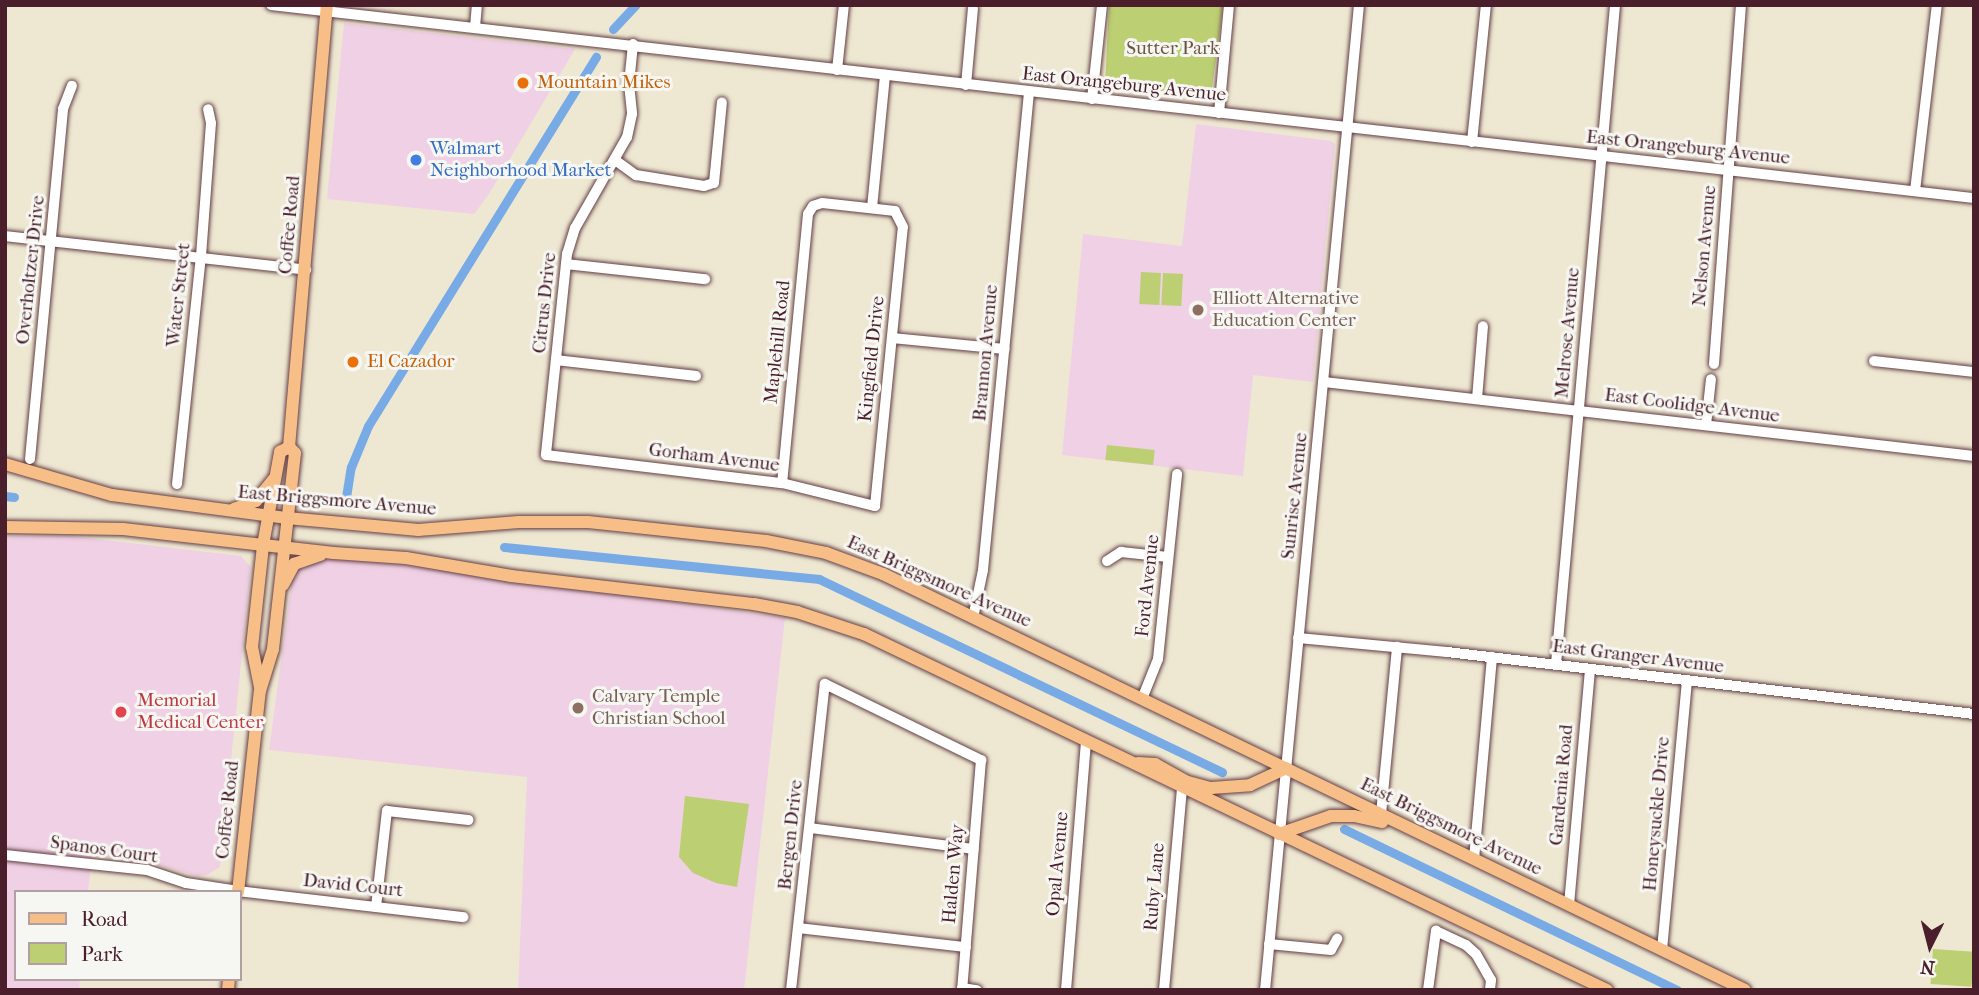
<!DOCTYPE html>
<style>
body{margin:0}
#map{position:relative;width:1979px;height:995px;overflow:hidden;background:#eee8d2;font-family:"IM FELL French Canon",serif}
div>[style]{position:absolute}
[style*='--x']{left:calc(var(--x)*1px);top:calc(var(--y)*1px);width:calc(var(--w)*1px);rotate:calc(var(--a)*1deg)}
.built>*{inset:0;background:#f0d0e4}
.green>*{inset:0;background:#bccf72;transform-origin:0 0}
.canal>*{height:9px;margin:-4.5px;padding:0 4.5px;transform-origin:4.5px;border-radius:4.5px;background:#78abe5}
.roads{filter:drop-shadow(0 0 2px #633d44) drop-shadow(0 0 2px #633d44)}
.minor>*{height:10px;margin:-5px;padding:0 5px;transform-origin:5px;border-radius:5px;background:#fff}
.major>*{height:12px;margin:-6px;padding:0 6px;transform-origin:6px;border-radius:6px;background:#f7be87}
.dots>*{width:19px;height:19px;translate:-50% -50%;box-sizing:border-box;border:4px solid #f6f6f2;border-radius:50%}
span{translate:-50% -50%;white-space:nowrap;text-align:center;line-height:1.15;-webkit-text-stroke:6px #f6f6f2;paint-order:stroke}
.park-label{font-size:19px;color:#6c5440}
.food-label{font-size:19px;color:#c56008}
.left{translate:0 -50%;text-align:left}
.street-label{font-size:19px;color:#4a1f2b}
.shop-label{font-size:19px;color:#366cbe}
.education-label{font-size:19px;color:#785e54}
.health-label{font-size:19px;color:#be3a42}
.frame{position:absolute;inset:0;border:7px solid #4a1f2b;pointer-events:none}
.legend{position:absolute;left:14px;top:890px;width:228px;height:91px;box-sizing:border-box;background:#f6f6f2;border:2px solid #b1a0a2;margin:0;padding:9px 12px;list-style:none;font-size:21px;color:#4a1f2b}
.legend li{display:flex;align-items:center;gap:14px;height:35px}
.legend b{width:35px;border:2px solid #b1a0a2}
.north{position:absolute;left:1895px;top:911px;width:70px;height:70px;-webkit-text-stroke:5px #f6f6f2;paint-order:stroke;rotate:186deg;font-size:19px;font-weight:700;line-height:28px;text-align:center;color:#4a1f2b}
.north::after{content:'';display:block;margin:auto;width:24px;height:32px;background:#4a1f2b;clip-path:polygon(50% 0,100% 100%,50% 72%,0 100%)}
</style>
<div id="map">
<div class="built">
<i style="clip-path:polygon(344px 23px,575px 49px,489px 194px,474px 214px,327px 199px)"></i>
<i style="clip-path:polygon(1196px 124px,1331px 141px,1335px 144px,1313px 382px,1253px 375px,1243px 476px,1062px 455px,1083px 234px,1182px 246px)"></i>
<i style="clip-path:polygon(5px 536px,70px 536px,241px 556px,251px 567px,220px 867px,207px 875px,197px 876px,132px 858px,92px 856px,88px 892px,16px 892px,16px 979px,80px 979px,79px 990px,5px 990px)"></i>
<i style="clip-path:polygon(312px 556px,460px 570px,785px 618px,744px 990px,518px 990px,527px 777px,269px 750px,293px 572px)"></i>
</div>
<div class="green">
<i style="clip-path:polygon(1109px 5px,1223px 5px,1211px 96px,1105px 85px)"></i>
<i style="left:1141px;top:272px;width:20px;height:32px;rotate:3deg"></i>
<i style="left:1163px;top:273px;width:20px;height:32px;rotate:3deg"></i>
<i style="left:1107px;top:445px;width:48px;height:15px;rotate:6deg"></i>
<i style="clip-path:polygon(685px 796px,749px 804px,737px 887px,716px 883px,693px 873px,679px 857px)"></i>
<i style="left:1933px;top:949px;width:41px;height:35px;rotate:4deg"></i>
</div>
<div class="canal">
<i style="--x:613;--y:29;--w:33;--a:-47"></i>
<i style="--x:5;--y:496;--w:9;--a:6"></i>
<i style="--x:346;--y:497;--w:30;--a:-81"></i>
<i style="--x:351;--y:467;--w:44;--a:-67.5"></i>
<i style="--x:368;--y:426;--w:434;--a:-58.3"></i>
<i style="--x:504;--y:547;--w:317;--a:5.8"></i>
<i style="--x:819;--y:579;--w:447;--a:25.6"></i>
<i style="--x:1344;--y:829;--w:370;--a:25.8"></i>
</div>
<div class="roads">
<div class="minor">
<i style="--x:271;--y:5;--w:1714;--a:6.47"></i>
<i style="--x:475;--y:27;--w:22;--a:-85"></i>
<i style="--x:633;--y:44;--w:40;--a:95.7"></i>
<i style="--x:629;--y:84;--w:30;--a:84"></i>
<i style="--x:632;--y:114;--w:24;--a:102"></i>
<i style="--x:627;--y:137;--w:105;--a:119.7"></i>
<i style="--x:575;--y:228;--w:27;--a:107"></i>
<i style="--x:567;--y:254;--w:202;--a:96"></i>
<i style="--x:546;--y:455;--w:238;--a:6.8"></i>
<i style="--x:782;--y:483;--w:96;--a:13.9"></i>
<i style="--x:875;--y:506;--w:280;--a:-84.3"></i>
<i style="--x:903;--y:227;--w:18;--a:-117"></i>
<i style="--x:895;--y:211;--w:73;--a:-173.7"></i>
<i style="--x:822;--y:203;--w:9;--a:162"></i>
<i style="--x:813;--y:206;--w:9;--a:122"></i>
<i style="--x:808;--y:214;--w:270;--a:95.5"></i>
<i style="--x:837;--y:70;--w:65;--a:-83.9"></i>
<i style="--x:966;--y:85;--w:77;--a:-84.8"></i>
<i style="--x:1092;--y:99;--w:95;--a:-83.9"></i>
<i style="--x:1219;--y:113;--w:108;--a:-84.7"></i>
<i style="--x:1472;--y:142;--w:138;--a:-84.2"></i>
<i style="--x:615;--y:160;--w:26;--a:36"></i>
<i style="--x:636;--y:175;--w:69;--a:9.2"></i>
<i style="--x:704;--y:186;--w:10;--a:-17"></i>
<i style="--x:714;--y:183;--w:81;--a:-84.4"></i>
<i style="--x:1915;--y:191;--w:187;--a:-83.3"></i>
<i style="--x:872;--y:208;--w:134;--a:-84.4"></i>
<i style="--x:5;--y:236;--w:303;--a:6.4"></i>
<i style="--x:566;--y:264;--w:140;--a:6.2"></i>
<i style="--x:892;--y:338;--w:113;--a:5.6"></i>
<i style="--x:556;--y:360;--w:141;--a:6.5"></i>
<i style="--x:1874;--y:361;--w:101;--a:6.3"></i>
<i style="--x:1714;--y:364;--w:360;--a:-85.7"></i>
<i style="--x:1324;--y:382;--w:654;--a:6.49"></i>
<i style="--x:1477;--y:399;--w:73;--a:-85.3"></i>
<i style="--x:1706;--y:425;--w:46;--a:-83.8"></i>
<i style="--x:30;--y:459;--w:352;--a:-84.6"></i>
<i style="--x:63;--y:109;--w:25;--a:-69"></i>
<i style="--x:177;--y:484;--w:229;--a:-84"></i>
<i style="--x:201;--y:256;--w:133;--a:-85.7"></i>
<i style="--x:211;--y:123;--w:14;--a:-102"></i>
<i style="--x:1107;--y:561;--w:17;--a:-33"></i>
<i style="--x:1121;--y:552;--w:47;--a:6.1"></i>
<i style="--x:973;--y:618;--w:49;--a:-78.2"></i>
<i style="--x:983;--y:570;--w:480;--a:-84.5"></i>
<i style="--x:1298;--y:638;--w:150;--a:5.4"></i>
<i style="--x:1447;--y:652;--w:531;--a:6.71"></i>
<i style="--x:1556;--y:664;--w:662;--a:-84.88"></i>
<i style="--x:1142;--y:699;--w:43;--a:-68.2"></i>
<i style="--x:1158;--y:659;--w:186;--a:-84.1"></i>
<i style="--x:1381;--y:814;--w:168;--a:-84.5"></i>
<i style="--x:810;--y:828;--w:165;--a:7.3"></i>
<i style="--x:5;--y:855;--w:143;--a:6"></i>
<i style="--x:147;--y:870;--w:41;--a:18.4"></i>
<i style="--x:186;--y:883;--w:53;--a:8.7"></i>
<i style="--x:238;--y:891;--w:227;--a:6.6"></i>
<i style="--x:1474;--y:859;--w:203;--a:-84.9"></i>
<i style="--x:1569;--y:905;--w:237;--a:-84.9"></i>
<i style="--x:376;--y:907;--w:97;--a:-83.5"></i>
<i style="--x:387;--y:811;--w:82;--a:6.3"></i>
<i style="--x:798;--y:928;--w:169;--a:6.5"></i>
<i style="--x:1269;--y:944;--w:62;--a:5.5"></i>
<i style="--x:1331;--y:950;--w:13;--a:-61"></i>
<i style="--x:1662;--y:950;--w:270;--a:-84.7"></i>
<i style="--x:962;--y:988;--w:15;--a:8"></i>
<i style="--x:791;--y:990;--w:308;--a:-83.7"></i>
<i style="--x:825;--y:684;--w:174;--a:26"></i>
<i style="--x:981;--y:760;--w:231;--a:94.7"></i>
<i style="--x:1066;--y:990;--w:250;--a:-85.4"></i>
<i style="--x:1164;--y:990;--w:204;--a:-84.9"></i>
<i style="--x:1265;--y:990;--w:989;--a:-84.55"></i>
<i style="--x:1428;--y:990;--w:60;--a:-82.3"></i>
<i style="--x:1436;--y:931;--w:33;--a:25"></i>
<i style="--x:1466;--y:945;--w:13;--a:42"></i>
<i style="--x:1476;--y:954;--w:30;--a:60"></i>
<i style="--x:1491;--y:980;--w:10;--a:96"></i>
</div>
<div class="major">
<i style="--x:5;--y:464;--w:111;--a:16.2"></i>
<i style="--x:112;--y:495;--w:177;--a:7.5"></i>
<i style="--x:287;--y:518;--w:132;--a:5.2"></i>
<i style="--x:418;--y:530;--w:101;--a:-4.5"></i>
<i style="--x:519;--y:522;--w:69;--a:0"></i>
<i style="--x:588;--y:522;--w:179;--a:6.1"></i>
<i style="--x:766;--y:541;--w:61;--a:11.3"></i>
<i style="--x:826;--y:553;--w:61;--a:20.2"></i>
<i style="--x:883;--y:574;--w:957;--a:25.76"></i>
<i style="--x:234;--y:509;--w:23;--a:-20"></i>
<i style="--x:256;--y:501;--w:28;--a:-51"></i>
<i style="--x:5;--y:527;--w:118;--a:1"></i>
<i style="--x:123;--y:529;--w:212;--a:6.5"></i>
<i style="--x:334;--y:553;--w:72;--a:4"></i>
<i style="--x:406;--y:558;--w:107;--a:9.7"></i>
<i style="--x:511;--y:576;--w:245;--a:6.6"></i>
<i style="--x:754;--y:604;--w:44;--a:10.5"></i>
<i style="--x:797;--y:612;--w:71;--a:18.2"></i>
<i style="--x:864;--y:634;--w:824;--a:25.6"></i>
<i style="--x:283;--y:585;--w:24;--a:-62"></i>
<i style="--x:294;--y:564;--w:28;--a:-19"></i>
<i style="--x:260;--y:687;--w:41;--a:-101.3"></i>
<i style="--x:252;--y:647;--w:103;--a:-83.8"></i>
<i style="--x:263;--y:545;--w:95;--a:-79.6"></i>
<i style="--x:280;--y:452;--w:10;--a:-29"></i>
<i style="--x:1138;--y:763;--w:17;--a:3"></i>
<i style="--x:1155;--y:764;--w:38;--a:29"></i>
<i style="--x:1188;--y:782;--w:24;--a:15"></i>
<i style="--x:1211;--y:788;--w:39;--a:-4"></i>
<i style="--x:1250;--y:785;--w:40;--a:-25"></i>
<i style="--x:1279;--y:834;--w:55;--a:-19.1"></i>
<i style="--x:1331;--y:816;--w:23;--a:0"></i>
<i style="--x:1354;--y:816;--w:29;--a:12"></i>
<i style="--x:238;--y:892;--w:202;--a:-83.8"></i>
<i style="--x:260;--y:691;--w:44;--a:-72.8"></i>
<i style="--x:273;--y:649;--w:197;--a:-83.6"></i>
<i style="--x:295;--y:453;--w:8;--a:-135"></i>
<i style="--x:289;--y:447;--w:444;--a:-85.1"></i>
<i style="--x:228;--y:990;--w:11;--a:-85"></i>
</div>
</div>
<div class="dots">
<i style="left:523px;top:83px;background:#e8710a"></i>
<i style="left:416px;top:160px;background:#3f7fe0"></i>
<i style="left:1198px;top:310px;background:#8d6e63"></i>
<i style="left:353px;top:362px;background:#e8710a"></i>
<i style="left:578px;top:708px;background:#8d6e63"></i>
<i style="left:121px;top:712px;background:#e0444e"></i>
</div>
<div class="park-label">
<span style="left:1173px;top:49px">Sutter Park</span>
</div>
<div class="food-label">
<span class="left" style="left:537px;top:83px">Mountain Mikes</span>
<span class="left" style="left:367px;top:362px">El Cazador</span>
</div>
<div class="street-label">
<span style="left:1124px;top:85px;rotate:6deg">East Orangeburg Avenue</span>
<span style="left:1688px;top:148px;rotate:6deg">East Orangeburg Avenue</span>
<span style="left:290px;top:225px;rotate:-85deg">Coffee Road</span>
<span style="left:1705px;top:246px;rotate:-85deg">Nelson Avenue</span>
<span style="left:31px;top:270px;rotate:-84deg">Overholtzer Drive</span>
<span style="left:179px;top:295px;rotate:-84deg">Water Street</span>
<span style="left:545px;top:303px;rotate:-84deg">Citrus Drive</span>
<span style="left:1568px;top:333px;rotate:-85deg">Melrose Avenue</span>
<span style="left:778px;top:342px;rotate:-84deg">Maplehill Road</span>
<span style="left:986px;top:353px;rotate:-85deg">Brannon Avenue</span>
<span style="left:872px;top:359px;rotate:-84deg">Kingfield Drive</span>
<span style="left:1692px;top:406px;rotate:7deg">East Coolidge Avenue</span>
<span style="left:714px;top:458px;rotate:7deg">Gorham Avenue</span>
<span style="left:1295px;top:496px;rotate:-84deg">Sunrise Avenue</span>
<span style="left:337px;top:501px;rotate:5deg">East Briggsmore Avenue</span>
<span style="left:939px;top:582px;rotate:24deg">East Briggsmore Avenue</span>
<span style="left:1148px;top:586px;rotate:-84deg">Ford Avenue</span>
<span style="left:1638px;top:657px;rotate:7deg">East Granger Avenue</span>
<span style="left:1562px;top:785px;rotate:-85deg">Gardenia Road</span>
<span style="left:228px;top:810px;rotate:-84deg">Coffee Road</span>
<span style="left:1657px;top:814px;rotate:-85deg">Honeysuckle Drive</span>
<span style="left:1451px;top:827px;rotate:26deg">East Briggsmore Avenue</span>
<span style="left:791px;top:835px;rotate:-84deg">Bergen Drive</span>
<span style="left:104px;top:850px;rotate:8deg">Spanos Court</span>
<span style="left:1058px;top:864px;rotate:-85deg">Opal Avenue</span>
<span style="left:954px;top:874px;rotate:-85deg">Halden Way</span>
<span style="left:353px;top:886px;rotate:6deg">David Court</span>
<span style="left:1155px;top:887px;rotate:-85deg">Ruby Lane</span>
</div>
<div class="shop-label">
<span class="left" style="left:430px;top:160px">Walmart<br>Neighborhood Market</span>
</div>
<div class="education-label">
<span class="left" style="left:1212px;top:310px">Elliott Alternative<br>Education Center</span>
<span class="left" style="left:592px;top:708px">Calvary Temple<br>Christian School</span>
</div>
<div class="health-label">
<span class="left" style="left:137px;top:712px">Memorial<br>Medical Center</span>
</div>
<div class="frame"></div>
<ul class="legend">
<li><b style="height:9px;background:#f7be87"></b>Road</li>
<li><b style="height:19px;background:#bccf72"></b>Park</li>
</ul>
<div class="north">N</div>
</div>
